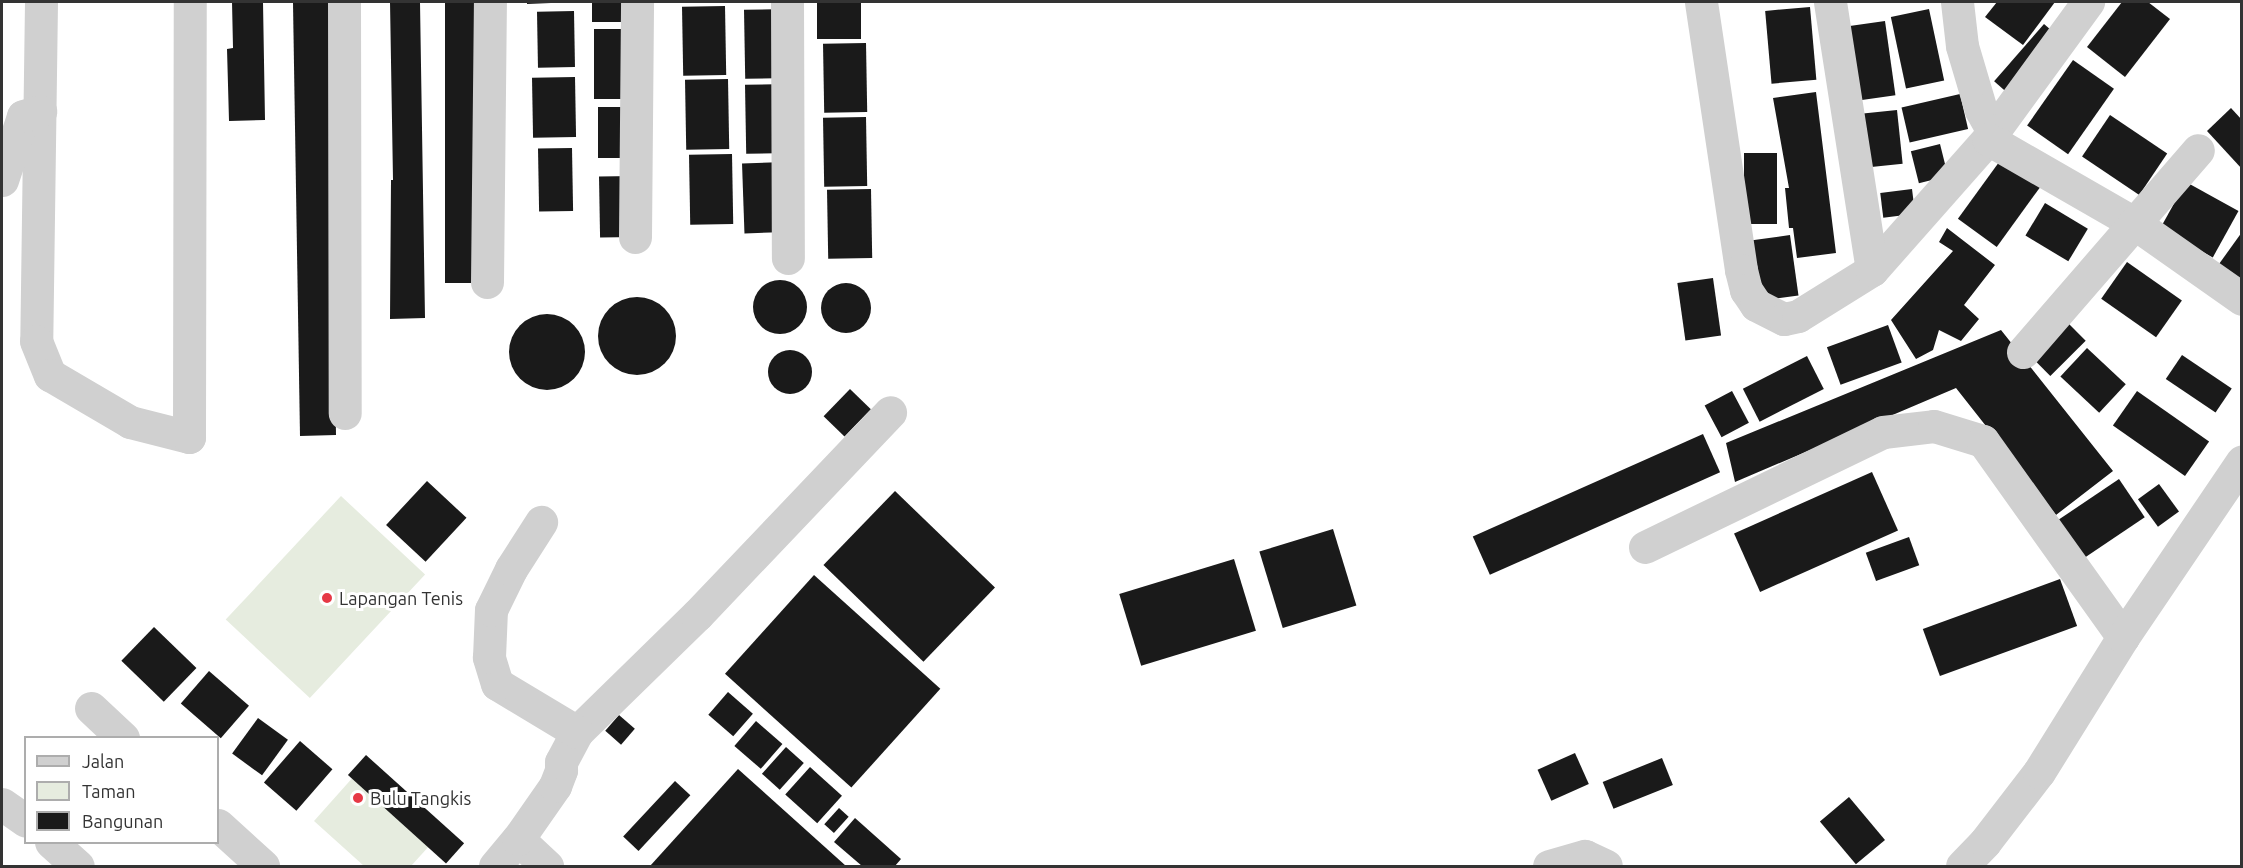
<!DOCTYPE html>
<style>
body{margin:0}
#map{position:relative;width:2243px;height:868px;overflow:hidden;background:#fff;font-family:Ubuntu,sans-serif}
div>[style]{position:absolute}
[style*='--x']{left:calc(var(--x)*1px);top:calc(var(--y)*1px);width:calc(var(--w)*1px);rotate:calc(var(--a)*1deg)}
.green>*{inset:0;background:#e6ecdf;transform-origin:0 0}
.building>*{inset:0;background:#1a1a1a;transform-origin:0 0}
.round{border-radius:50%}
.minor>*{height:33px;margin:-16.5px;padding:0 16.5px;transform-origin:16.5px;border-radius:16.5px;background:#d0d0d0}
.dots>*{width:16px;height:16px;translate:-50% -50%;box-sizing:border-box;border:3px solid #fff;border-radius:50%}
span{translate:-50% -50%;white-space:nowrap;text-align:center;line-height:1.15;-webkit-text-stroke:6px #fff;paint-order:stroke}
.poi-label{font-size:18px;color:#333}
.left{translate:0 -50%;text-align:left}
.frame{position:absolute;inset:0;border:3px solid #333;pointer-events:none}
.legend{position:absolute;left:24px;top:736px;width:195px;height:108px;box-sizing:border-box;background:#fff;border:2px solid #adadad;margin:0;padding:8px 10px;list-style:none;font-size:18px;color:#333}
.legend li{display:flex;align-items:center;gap:12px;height:30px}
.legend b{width:30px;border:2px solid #adadad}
</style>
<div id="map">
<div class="green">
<i style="left:341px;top:496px;width:115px;height:169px;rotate:43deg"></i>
<i style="clip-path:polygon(355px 775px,431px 844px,411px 866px,364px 866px,314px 821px)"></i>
</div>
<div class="building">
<i style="clip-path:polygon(232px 2px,263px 2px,265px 120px,229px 121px,227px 49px,233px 48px)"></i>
<i style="clip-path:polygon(298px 2px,329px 2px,336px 435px,300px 436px,293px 3px)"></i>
<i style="clip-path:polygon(390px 2px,420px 2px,425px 318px,390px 319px,391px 180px,393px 180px)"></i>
<i style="left:445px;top:2px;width:33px;height:281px"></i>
<i style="clip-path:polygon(527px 2px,551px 2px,551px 3px,527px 4px)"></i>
<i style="left:592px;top:2px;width:44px;height:20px"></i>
<i style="left:817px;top:2px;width:44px;height:37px"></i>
<i style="clip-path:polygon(1997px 2px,2055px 2px,2023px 45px,1985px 17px)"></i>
<i style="clip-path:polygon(2122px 2px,2148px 2px,2170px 19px,2125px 77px,2087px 47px)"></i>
<i style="left:725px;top:6px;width:69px;height:43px;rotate:89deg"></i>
<i style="left:1810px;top:7px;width:73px;height:45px;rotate:85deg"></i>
<i style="left:787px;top:9px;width:69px;height:43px;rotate:89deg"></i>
<i style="left:1929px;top:9px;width:73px;height:39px;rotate:78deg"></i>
<i style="left:574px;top:11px;width:56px;height:37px;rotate:89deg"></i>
<i style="left:1885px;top:21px;width:75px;height:41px;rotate:82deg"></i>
<i style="left:2044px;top:24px;width:20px;height:76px;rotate:41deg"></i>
<i style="left:594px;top:29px;width:44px;height:70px"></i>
<i style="left:866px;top:43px;width:69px;height:43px;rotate:89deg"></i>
<i style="left:2073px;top:60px;width:50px;height:80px;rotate:35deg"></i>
<i style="left:575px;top:77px;width:60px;height:43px;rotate:89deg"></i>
<i style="left:728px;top:79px;width:70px;height:43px;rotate:89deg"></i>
<i style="left:788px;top:84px;width:69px;height:43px;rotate:89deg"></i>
<i style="clip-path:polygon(1816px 92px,1836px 253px,1797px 258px,1793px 228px,1789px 228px,1785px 188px,1789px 188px,1773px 98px)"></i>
<i style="left:1960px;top:94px;width:36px;height:60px;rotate:77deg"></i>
<i style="left:634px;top:107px;width:51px;height:36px;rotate:90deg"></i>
<i style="clip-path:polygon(2231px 108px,2242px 120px,2242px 169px,2207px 131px)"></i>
<i style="left:1897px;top:110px;width:54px;height:34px;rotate:84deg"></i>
<i style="left:2110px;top:115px;width:69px;height:50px;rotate:34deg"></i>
<i style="left:866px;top:117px;width:69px;height:43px;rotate:89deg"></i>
<i style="left:1940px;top:144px;width:33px;height:30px;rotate:76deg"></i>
<i style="left:572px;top:148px;width:63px;height:34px;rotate:89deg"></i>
<i style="left:1744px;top:153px;width:33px;height:71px"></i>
<i style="left:732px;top:154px;width:70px;height:43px;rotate:89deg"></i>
<i style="left:2002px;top:158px;width:48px;height:75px;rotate:36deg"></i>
<i style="left:785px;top:162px;width:70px;height:43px;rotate:88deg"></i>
<i style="left:634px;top:176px;width:61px;height:35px;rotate:89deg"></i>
<i style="left:2186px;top:182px;width:60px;height:53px;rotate:29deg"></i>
<i style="left:871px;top:189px;width:69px;height:44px;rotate:89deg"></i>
<i style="left:1912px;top:189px;width:25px;height:32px;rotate:83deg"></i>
<i style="left:2045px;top:203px;width:50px;height:38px;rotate:31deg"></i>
<i style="clip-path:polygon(1947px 228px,1995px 265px,1964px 305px,1979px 319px,1961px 341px,1939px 330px,1933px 350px,1916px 359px,1891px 320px,1953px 251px,1939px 242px)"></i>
<i style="clip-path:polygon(2242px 232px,2242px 290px,2214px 271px)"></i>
<i style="left:1790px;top:235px;width:61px;height:38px;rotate:82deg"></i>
<i style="left:2127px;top:262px;width:67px;height:45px;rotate:35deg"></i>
<i style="left:1713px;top:278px;width:58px;height:36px;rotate:82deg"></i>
<i class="round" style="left:753px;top:280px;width:54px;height:54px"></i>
<i class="round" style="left:821px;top:283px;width:50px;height:50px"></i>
<i class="round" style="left:598px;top:297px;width:78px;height:78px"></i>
<i class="round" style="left:509px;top:314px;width:76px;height:76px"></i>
<i style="left:2068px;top:323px;width:25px;height:50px;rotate:45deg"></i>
<i style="left:1888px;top:325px;width:40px;height:65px;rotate:70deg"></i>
<i style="clip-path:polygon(2001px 330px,2113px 471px,2056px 515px,1956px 388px,1735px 482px,1726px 443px)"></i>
<i style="left:2087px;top:348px;width:53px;height:39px;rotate:43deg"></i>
<i class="round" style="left:768px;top:350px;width:44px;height:44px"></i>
<i style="left:2182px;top:355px;width:60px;height:29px;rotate:34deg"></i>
<i style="left:1807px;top:356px;width:37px;height:72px;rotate:63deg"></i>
<i style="left:850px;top:389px;width:29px;height:38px;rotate:44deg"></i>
<i style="left:1732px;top:391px;width:36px;height:31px;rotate:62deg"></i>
<i style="left:2137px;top:391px;width:88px;height:42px;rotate:35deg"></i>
<i style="left:1703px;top:434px;width:42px;height:252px;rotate:66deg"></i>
<i style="left:1872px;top:472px;width:64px;height:151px;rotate:66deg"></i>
<i style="left:2119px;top:479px;width:46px;height:73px;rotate:56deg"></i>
<i style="left:427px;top:481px;width:54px;height:60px;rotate:43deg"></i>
<i style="left:2159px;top:484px;width:34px;height:26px;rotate:54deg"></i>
<i style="left:895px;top:491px;width:139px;height:103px;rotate:44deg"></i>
<i style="left:1333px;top:529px;width:80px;height:77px;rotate:73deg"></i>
<i style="left:1909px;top:537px;width:30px;height:46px;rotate:70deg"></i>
<i style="left:1234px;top:559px;width:75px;height:120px;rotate:73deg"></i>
<i style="left:814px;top:575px;width:170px;height:133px;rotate:42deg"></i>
<i style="left:2060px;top:579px;width:50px;height:146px;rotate:70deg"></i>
<i style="left:154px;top:627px;width:59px;height:47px;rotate:44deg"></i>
<i style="left:209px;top:671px;width:53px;height:43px;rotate:41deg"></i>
<i style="left:728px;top:692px;width:33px;height:30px;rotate:41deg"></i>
<i style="left:619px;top:715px;width:21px;height:21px;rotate:41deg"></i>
<i style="left:258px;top:718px;width:37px;height:44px;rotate:36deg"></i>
<i style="left:756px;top:721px;width:35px;height:33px;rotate:41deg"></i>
<i style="left:300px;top:741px;width:43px;height:55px;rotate:41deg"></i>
<i style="left:786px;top:747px;width:24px;height:36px;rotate:42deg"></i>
<i style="left:1575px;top:753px;width:34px;height:41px;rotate:66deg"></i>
<i style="left:366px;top:755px;width:132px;height:27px;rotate:42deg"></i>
<i style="left:1662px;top:758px;width:29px;height:64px;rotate:68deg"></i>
<i style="left:810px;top:767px;width:43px;height:37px;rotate:42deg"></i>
<i style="clip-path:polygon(738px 769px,846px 866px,650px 866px)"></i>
<i style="left:675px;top:781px;width:21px;height:76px;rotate:43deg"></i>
<i style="left:1849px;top:797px;width:56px;height:38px;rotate:50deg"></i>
<i style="left:839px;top:808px;width:13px;height:22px;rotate:42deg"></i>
<i style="clip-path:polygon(855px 818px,901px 859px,895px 866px,862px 866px,834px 842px)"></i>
</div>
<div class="minor">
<i style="--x:41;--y:2;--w:339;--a:90.8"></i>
<i style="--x:36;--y:341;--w:37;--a:68"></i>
<i style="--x:50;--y:375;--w:93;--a:30.4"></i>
<i style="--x:130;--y:422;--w:61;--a:14.3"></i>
<i style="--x:189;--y:437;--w:435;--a:-89.9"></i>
<i style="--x:344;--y:2;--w:411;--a:89.9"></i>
<i style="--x:787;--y:2;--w:256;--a:89.8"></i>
<i style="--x:1701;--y:2;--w:271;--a:81.5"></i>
<i style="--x:1741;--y:270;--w:21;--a:76"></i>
<i style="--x:1746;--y:290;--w:18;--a:56"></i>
<i style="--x:1756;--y:305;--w:31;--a:27"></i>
<i style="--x:1784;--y:319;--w:14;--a:-12"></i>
<i style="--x:1798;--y:316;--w:87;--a:-31.9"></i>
<i style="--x:1872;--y:270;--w:175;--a:-48.5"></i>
<i style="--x:1988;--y:139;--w:170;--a:-53.9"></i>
<i style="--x:1830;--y:2;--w:271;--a:81.1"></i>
<i style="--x:1957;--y:2;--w:44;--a:83.5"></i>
<i style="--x:1962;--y:46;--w:67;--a:73.5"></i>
<i style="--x:1981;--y:110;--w:23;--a:61"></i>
<i style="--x:1992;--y:130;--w:10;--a:114"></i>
<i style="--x:1988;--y:139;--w:168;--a:29.9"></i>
<i style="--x:2134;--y:223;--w:132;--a:35.1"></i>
<i style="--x:2;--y:180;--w:67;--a:-71.8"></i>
<i style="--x:23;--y:116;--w:18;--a:-16"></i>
<i style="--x:635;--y:237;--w:235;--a:-89.5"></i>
<i style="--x:487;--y:282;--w:280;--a:-89.4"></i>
<i style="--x:2023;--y:352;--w:267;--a:-49.1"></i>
<i style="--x:1645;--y:547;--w:264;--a:-25.8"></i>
<i style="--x:1883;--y:432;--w:51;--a:-6.7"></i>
<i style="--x:1934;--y:426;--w:51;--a:17"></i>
<i style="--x:1983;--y:441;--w:241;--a:54.5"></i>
<i style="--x:91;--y:708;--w:44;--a:43.2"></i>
<i style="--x:577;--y:732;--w:168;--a:-44.3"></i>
<i style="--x:697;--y:615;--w:280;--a:-46.4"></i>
<i style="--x:2;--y:804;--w:29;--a:35"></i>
<i style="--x:218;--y:825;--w:61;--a:42.3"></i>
<i style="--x:518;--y:839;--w:40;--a:43"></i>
<i style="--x:51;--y:842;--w:36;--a:42"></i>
<i style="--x:495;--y:866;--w:35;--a:-50"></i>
<i style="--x:518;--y:839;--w:65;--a:-55.1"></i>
<i style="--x:555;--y:786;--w:17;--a:-69"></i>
<i style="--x:561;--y:770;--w:8;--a:-90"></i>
<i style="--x:561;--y:762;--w:34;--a:-62"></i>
<i style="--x:577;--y:732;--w:93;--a:-149"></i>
<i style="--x:497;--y:684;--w:28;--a:-107"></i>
<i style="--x:489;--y:657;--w:47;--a:-87.6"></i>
<i style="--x:491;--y:610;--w:46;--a:-64"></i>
<i style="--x:511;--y:569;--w:56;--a:-57.4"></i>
<i style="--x:1549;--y:866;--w:37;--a:-16"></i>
<i style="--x:1585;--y:856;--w:23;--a:25"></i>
<i style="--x:1962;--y:866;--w:33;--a:-46"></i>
<i style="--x:1985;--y:842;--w:88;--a:-52.4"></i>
<i style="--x:2039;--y:772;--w:159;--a:-58.1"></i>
<i style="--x:2123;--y:637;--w:212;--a:-55.9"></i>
</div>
<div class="dots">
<i style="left:327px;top:598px;background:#e63946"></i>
<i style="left:358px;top:798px;background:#e63946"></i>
</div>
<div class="poi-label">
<span class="left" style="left:339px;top:598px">Lapangan Tenis</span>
<span class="left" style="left:370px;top:798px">Bulu Tangkis</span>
</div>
<div class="frame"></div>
<ul class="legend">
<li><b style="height:8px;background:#d0d0d0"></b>Jalan</li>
<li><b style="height:16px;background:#e6ecdf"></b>Taman</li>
<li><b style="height:16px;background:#1a1a1a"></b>Bangunan</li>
</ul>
</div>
